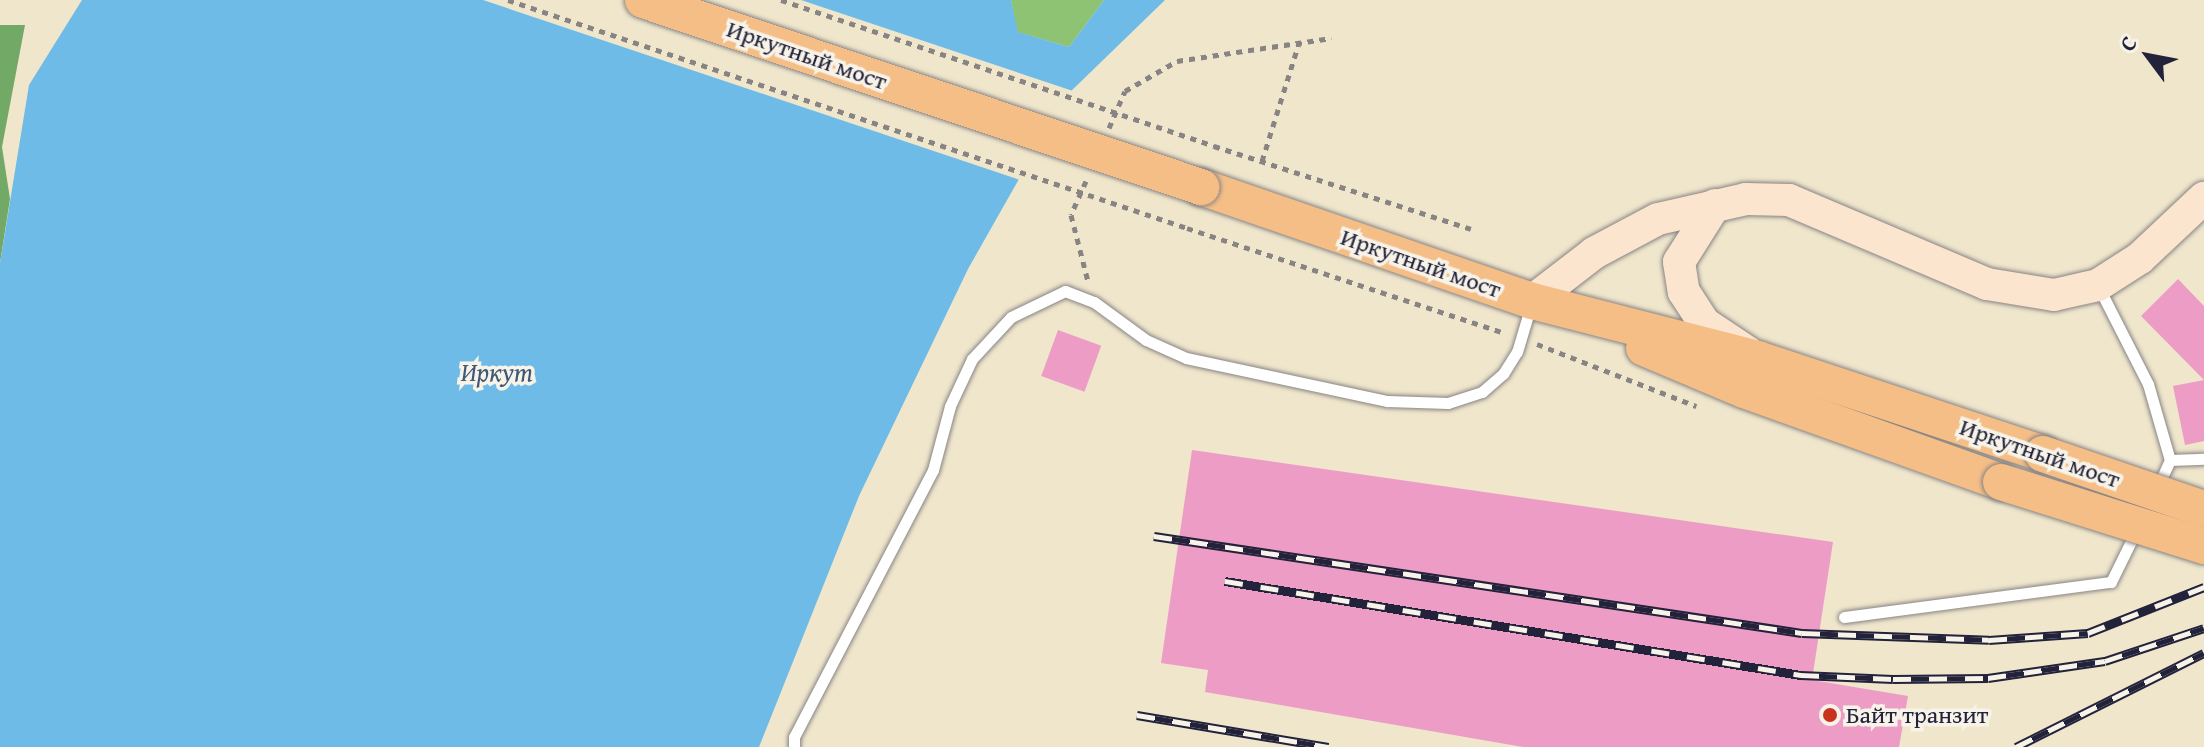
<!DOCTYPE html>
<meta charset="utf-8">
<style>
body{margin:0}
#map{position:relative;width:2204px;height:747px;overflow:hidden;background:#efe6cc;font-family:"Gentium Book Plus",serif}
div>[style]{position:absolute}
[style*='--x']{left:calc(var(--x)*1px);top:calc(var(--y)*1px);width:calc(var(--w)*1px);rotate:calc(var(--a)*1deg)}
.green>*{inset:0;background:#8fc374}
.forest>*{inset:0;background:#73a966}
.water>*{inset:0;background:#6ebbe8}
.pier>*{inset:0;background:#efe6cc}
.building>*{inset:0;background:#ed9dc5;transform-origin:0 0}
.path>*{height:5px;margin-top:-2.5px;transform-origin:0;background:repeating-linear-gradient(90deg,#888484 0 6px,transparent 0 12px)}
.roads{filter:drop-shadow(0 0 2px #888484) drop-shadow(0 0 2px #888484)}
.service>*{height:11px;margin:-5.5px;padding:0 5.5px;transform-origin:5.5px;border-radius:5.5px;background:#fff}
.secondary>*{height:32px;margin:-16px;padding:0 16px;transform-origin:16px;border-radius:16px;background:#fbe5cf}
.primary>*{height:36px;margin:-18px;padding:0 18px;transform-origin:18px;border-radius:18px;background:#f5be86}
.rail>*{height:9px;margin-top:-4.5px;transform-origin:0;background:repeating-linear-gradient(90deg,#f7f3e8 0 18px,#22223b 0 36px);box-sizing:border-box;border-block:2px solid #22223b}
.path-bridge>*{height:5px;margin-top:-2.5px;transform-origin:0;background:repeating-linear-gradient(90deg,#888484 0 6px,transparent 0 12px)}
.bridges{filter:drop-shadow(0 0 2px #888484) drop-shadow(0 0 2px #888484)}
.primary-bridge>*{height:36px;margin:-18px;padding:0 18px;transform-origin:18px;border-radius:18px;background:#f5be86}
.dots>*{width:22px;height:22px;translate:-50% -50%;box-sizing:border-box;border:4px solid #f7f3e8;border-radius:50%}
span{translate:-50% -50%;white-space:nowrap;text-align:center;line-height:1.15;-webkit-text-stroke:7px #f7f3e8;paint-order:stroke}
.street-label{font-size:24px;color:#22223b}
.poi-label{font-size:24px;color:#22223b}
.left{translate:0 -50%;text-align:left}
.water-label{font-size:26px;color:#3d5878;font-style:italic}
.north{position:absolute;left:2108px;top:16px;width:80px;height:80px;-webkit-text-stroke:6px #f7f3e8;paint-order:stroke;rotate:302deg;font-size:22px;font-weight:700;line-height:32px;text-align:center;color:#22223b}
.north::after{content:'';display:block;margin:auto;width:28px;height:36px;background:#22223b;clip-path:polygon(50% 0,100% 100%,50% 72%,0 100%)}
</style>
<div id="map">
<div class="green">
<i style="clip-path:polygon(1011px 0,1104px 0,1069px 47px,1017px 32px)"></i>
</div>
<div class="forest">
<i style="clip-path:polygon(0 25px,25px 25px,2px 147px,10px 199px,0 263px)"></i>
</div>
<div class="water">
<i style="clip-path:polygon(82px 0,1011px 0,1018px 32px,1069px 47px,1104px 0,1165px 0,1066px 96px,968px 269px,859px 496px,759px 747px,0 747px,0 263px,29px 85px)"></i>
</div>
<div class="pier">
<i style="clip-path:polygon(483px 0,801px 0,1076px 92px,1023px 181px)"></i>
</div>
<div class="building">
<i style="clip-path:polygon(2178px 279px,2204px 306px,2204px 380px,2141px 316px)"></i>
<i style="left:1058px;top:330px;width:46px;height:49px;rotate:20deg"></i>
<i style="clip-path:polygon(2204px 380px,2204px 441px,2185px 445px,2173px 386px)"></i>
<i style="clip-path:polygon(1192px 450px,1833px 542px,1812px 680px,1908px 696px,1899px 747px,1523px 747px,1205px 692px,1208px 670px,1161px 663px)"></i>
</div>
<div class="path">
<i style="--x:1109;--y:128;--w:40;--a:-66.6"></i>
<i style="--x:1125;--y:91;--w:60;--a:-30"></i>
<i style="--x:1177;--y:61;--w:156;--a:-8.5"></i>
<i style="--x:1214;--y:146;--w:270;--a:17.9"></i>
<i style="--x:1262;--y:161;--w:124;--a:-72.6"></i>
<i style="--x:1086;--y:181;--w:37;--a:114"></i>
<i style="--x:1071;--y:215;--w:68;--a:75.6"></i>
<i style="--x:1187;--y:228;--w:335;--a:18.3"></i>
<i style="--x:1537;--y:344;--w:171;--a:21.3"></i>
</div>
<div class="roads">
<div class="service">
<i style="--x:2098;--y:286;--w:110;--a:63"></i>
<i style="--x:2148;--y:384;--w:79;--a:73.9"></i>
<i style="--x:2170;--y:460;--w:34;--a:-2"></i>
<i style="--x:2157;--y:488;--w:31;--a:-65"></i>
<i style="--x:1844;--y:617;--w:269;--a:-7.5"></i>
<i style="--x:2111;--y:582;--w:59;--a:-63.9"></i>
<i style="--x:794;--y:747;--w:10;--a:-90"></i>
<i style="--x:794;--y:737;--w:301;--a:-62.5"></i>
<i style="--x:933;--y:470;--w:66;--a:-75.1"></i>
<i style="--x:950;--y:406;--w:52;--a:-64.9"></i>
<i style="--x:972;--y:359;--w:57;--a:-47.1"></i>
<i style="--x:1011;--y:317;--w:60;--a:-25.7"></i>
<i style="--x:1065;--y:291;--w:31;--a:21"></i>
<i style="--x:1094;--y:302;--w:64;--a:36.2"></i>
<i style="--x:1146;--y:340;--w:44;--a:24.2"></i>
<i style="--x:1186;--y:358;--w:206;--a:12.1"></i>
<i style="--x:1387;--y:401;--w:61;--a:1.9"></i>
<i style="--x:1448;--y:403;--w:36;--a:-18"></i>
<i style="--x:1482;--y:392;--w:28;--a:-41"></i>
<i style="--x:1503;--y:374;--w:26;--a:-58"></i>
<i style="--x:1517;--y:352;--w:49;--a:-73.4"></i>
</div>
<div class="secondary">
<i style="--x:1715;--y:205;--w:67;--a:122.3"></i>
<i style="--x:1679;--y:262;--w:30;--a:81"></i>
<i style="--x:1684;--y:292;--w:37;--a:57"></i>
<i style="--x:1704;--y:323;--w:54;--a:33.7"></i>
<i style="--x:1532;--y:301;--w:78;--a:-37.7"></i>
<i style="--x:1594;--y:253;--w:72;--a:-28"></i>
<i style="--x:1658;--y:219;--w:90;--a:-12.8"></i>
<i style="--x:1746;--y:199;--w:43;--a:1.3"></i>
<i style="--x:1789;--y:200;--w:215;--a:23"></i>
<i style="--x:1987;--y:284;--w:68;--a:9.3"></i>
<i style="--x:2054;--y:295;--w:45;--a:-12.8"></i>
<i style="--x:2098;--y:285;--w:50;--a:-32.7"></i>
<i style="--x:2140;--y:258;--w:88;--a:-43.2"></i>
</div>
<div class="primary">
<i style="--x:1201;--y:187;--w:350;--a:19"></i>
<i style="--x:1532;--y:301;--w:233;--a:14.4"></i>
<i style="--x:1758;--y:359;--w:300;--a:18.4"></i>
<i style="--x:1644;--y:348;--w:108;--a:22.8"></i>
<i style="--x:1744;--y:390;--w:273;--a:19.7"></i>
</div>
</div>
<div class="rail">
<i style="--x:1154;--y:536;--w:655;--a:8.51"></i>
<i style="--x:1802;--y:633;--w:187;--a:2.1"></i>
<i style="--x:1989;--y:640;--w:99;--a:-4"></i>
<i style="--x:2088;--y:633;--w:125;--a:-21.6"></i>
<i style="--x:1225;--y:581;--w:584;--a:9.27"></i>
<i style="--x:1801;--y:675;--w:92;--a:2.5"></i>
<i style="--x:1893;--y:679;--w:95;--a:-0.6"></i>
<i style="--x:1988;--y:678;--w:118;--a:-8.3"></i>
<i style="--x:2105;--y:661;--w:104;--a:-18.4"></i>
<i style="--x:1137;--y:715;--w:194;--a:9.5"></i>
<i style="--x:2016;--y:747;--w:210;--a:-26.6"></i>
</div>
<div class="path-bridge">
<i style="--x:508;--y:0;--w:716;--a:18.56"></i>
<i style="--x:781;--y:0;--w:457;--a:18.6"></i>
</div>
<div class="bridges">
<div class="primary-bridge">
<i style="--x:643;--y:0;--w:589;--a:18.53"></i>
<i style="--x:2043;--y:454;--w:170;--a:18.9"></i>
<i style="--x:2001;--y:482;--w:213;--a:17.5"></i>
</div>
</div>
<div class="dots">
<i style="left:1830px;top:715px;background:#c8321e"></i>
</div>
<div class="street-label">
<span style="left:807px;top:55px;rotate:19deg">Иркутный мост</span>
<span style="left:1421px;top:263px;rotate:19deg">Иркутный мост</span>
<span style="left:2040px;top:453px;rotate:19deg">Иркутный мост</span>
</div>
<div class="poi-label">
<span class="left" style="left:1846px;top:715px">Байт транзит</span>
</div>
<div class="water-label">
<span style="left:497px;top:372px">Иркут</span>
</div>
<div class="north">С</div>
</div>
